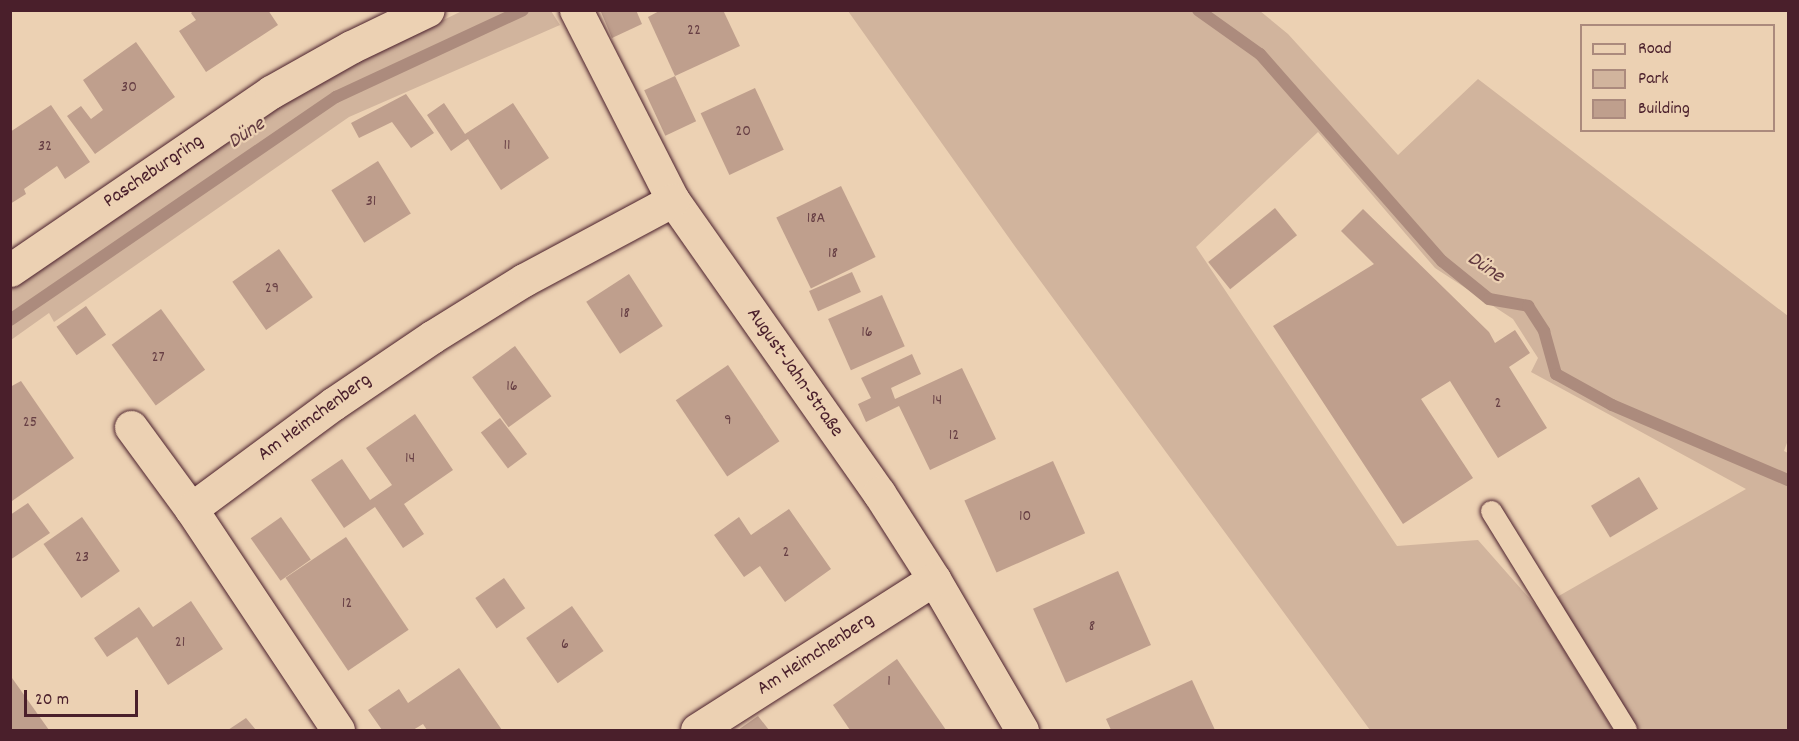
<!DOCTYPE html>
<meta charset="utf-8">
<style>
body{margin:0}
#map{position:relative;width:1799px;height:741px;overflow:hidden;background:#ecd1b3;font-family:Dekko,sans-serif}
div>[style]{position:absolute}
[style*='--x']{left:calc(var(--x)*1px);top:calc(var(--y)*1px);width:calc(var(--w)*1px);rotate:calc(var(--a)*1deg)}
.green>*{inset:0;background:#d1b49d}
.stream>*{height:12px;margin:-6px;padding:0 6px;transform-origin:6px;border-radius:6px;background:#ac8b7d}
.building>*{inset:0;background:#bf9f8d;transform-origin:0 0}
.roads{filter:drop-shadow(0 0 2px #4a1f2b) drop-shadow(0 0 2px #4a1f2b)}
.service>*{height:21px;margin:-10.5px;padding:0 10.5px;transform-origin:10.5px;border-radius:10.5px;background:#ecd1b3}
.minor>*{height:33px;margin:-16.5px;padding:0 16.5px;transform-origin:16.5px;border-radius:16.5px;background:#ecd1b3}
span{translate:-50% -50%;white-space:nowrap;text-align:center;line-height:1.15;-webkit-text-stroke:4.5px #ecd1b3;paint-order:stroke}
.number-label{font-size:16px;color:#673f44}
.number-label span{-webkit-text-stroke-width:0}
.street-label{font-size:20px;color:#4a1f2b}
.water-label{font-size:21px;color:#623a40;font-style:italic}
.frame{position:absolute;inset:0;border:12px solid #4a1f2b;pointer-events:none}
.legend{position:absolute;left:1580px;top:24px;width:195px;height:108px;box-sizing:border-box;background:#ecd1b3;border:2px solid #ab8a7d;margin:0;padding:8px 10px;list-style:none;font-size:18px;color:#4a1f2b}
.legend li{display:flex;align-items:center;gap:12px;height:30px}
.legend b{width:30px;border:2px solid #ab8a7d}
.scale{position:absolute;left:24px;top:690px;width:114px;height:27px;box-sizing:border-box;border:3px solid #4a1f2b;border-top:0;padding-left:8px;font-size:18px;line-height:21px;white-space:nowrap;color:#4a1f2b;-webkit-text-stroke:4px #ecd1b3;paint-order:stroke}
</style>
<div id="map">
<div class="green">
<i style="clip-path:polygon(462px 11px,551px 11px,560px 25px,349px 117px,54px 322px,49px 313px,11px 340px,11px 289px,311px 84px)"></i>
<i style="clip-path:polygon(848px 11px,1260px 11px,1288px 34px,1398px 155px,1478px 79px,1788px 316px,1788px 440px,1784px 451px,1788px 453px,1788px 730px,1638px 730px,1557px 597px,1746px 489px,1531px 372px,1538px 358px,1513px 319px,1435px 268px,1318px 132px,1196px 247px,1397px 546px,1478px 540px,1538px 608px,1613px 730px,1370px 730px,1014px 245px)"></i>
</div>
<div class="stream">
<i style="--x:1198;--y:10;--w:76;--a:35.4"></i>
<i style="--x:1260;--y:54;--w:276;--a:48.7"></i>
<i style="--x:1442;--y:261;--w:60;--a:39"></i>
<i style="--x:1489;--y:299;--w:40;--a:10"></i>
<i style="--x:1528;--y:306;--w:30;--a:57"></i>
<i style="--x:1544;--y:331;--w:45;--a:74.4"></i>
<i style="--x:1556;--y:374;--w:64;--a:29"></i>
<i style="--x:1612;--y:405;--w:191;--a:23.1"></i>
<i style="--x:10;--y:320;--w:395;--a:-34.4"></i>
<i style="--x:336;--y:97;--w:206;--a:-24.9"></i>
</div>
<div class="building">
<i style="clip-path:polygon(194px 10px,268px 10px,278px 25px,206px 72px,179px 31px,196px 20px,191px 13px)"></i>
<i style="clip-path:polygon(636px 10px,642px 24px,612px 38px,601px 12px)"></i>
<i style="clip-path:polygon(661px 10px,723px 10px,740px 46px,675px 76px,648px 17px)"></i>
<i style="clip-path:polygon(136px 42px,175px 97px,95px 154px,67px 116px,81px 106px,91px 119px,103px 110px,83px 80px)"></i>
<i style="left:675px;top:76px;width:50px;height:34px;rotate:65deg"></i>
<i style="left:755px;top:88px;width:68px;height:60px;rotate:65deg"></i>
<i style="clip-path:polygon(406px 94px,434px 133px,411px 148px,392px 122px,359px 138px,351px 123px)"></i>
<i style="clip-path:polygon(444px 103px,465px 134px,513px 103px,549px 158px,501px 190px,468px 139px,451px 151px,427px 115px)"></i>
<i style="clip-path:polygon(51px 105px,90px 162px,65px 179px,57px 166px,24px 189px,26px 194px,10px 204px,10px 132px)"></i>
<i style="left:378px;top:161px;width:62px;height:55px;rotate:58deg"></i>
<i style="left:841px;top:186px;width:79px;height:72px;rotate:64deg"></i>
<i style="left:1275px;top:208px;width:35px;height:86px;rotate:51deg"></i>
<i style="clip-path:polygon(1363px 209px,1489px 332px,1495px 343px,1515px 330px,1530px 353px,1509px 367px,1547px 428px,1498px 458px,1450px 381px,1421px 399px,1473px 478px,1403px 524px,1273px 326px,1374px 264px,1341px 231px)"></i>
<i style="left:279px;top:249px;width:59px;height:57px;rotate:55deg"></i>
<i style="left:852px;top:272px;width:22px;height:47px;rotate:66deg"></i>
<i style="left:629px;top:274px;width:62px;height:51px;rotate:57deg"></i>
<i style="left:882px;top:295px;width:56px;height:59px;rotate:66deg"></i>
<i style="left:86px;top:306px;width:35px;height:36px;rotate:55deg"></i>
<i style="left:161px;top:309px;width:75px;height:61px;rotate:54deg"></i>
<i style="left:515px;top:346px;width:62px;height:53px;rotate:54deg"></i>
<i style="clip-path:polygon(912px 354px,921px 374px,891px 388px,895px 399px,962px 368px,996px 439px,930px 470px,899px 406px,866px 422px,858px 404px,871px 398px,861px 378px)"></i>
<i style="left:728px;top:365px;width:92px;height:63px;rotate:56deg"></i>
<i style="clip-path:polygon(21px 381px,74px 458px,12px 501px,10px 387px)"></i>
<i style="clip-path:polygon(415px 414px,453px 470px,404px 504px,424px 534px,403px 548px,375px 507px,344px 528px,311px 480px,342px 459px,370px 500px,392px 485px,366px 448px)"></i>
<i style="left:500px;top:418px;width:45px;height:24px;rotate:53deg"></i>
<i style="left:1053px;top:461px;width:79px;height:97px;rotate:66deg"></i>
<i style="left:1639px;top:477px;width:37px;height:56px;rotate:59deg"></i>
<i style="clip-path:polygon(28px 503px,50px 533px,10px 560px,10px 515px)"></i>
<i style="clip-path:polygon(789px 509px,831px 569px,785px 602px,760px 566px,744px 577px,714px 535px,739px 517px,751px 535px)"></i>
<i style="left:82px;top:517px;width:66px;height:47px;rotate:55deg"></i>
<i style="left:281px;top:517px;width:52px;height:37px;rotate:55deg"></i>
<i style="left:346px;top:537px;width:112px;height:73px;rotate:56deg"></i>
<i style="left:1118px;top:571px;width:81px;height:93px;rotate:66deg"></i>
<i style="left:504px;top:578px;width:37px;height:35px;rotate:55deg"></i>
<i style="clip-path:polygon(191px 601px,223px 649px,168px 685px,137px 637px,107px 657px,94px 638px,139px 607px,153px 627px)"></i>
<i style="left:572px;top:606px;width:55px;height:56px;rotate:55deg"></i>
<i style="clip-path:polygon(897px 659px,946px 730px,850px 730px,833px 705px)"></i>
<i style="clip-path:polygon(459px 668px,502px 730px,427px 730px,423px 724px,413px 730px,382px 730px,368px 710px,399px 689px,408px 703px)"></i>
<i style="clip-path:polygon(12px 678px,49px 730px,10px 730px)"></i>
<i style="clip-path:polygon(1192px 680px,1215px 730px,1111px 730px,1106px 719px)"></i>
<i style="clip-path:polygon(758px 716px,769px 730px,738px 730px)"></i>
<i style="clip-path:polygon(246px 718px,256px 730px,228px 730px)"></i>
</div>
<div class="roads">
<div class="service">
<i style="--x:1491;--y:511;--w:257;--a:58.3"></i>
</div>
<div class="minor">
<i style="--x:576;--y:10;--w:213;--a:63"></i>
<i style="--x:673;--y:200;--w:358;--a:54.9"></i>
<i style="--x:879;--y:493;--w:102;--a:57.4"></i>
<i style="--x:934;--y:579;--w:175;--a:59.8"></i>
<i style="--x:10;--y:270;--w:316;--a:-34.3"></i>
<i style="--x:271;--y:92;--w:92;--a:-29.4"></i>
<i style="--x:351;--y:47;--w:85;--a:-25.7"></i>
<i style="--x:131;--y:427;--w:102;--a:53.8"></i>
<i style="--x:338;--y:730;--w:265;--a:-123.6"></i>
<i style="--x:191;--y:509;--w:177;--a:-36.5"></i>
<i style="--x:333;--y:404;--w:120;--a:-34.1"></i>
<i style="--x:432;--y:337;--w:108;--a:-31.8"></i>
<i style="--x:524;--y:280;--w:169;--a:-28.2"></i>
<i style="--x:697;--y:730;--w:281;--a:-32.5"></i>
</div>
</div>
<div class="number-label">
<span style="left:694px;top:31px">22</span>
<span style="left:129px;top:88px">30</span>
<span style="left:743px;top:132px">20</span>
<span style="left:507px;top:146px">11</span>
<span style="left:45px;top:147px">32</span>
<span style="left:371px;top:202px">31</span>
<span style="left:816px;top:219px">18A</span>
<span style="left:833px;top:254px">18</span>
<span style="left:272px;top:289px">29</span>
<span style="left:625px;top:314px">18</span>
<span style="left:867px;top:333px">16</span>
<span style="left:158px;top:358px">27</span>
<span style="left:512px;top:387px">16</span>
<span style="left:937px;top:401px">14</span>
<span style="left:1498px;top:404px">2</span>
<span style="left:728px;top:421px">9</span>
<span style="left:30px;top:423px">25</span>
<span style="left:954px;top:436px">12</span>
<span style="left:410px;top:459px">14</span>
<span style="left:1025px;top:517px">10</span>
<span style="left:786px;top:553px">2</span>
<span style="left:82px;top:558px">23</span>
<span style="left:347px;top:604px">12</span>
<span style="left:1092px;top:627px">8</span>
<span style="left:180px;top:643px">21</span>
<span style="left:565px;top:645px">6</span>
<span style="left:889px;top:682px">1</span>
</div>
<div class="street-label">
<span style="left:154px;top:172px;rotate:-34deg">Pascheburgring</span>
<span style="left:794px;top:373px;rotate:55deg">August-Jahn-Straße</span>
<span style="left:315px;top:418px;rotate:-36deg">Am Heimchenberg</span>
<span style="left:816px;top:655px;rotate:-33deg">Am Heimchenberg</span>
</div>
<div class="water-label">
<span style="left:247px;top:134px;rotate:-34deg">Düne</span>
<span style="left:1485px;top:268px;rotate:34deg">Düne</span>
</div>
<div class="frame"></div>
<ul class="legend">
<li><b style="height:8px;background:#ecd1b3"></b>Road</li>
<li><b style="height:16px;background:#d1b49d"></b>Park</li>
<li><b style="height:16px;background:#bf9f8d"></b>Building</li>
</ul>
<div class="scale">20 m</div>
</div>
